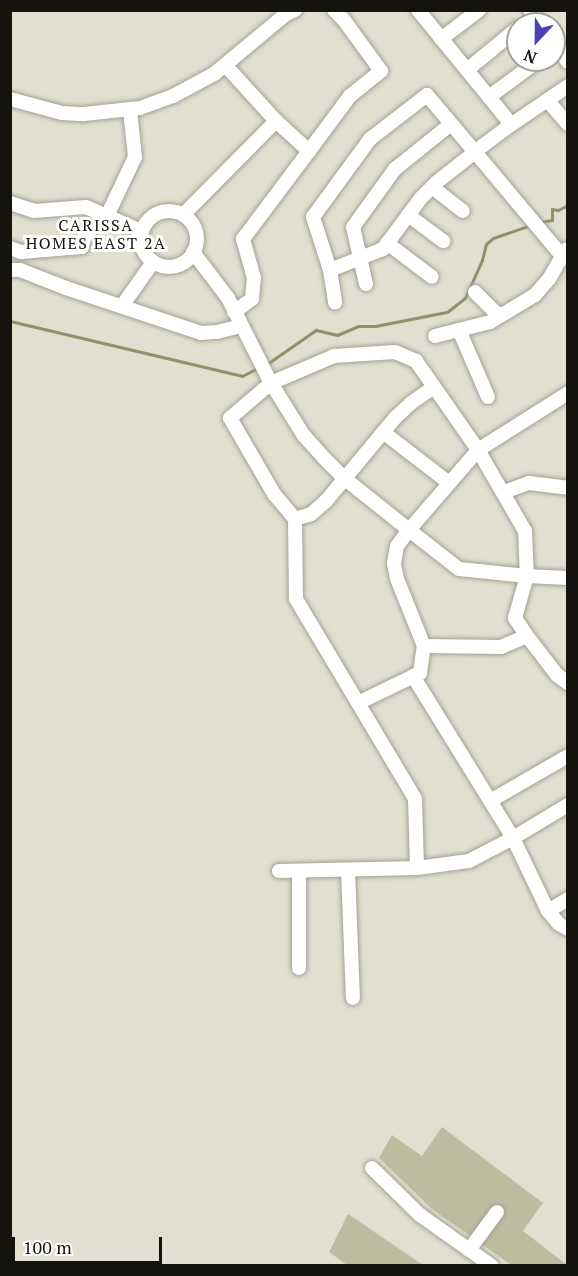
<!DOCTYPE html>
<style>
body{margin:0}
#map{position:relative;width:578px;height:1276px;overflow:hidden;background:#e0dfd0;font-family:"PT Serif",serif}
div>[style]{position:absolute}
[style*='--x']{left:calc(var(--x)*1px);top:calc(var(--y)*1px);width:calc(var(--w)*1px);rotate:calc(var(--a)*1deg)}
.green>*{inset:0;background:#bebca0}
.stream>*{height:3px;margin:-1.5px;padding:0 1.5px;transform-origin:1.5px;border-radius:1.5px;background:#928f6a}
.roads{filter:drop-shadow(0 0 2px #a2a192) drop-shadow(0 0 2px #a2a192)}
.minor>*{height:14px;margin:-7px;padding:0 7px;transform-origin:7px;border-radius:7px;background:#fff}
.minor>.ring{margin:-7px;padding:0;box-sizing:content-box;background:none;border:14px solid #fff;border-radius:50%}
span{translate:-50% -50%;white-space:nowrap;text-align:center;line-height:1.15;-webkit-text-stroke:6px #fff;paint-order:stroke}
.neighbourhood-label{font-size:16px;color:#14130e;letter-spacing:1.5px}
.frame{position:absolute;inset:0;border:12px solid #14130e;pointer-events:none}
.north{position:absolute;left:506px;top:12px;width:60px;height:60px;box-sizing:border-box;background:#fff;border:2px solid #a1a19f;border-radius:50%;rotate:202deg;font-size:16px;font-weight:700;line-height:24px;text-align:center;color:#14130e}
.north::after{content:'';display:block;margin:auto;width:21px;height:27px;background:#4a40b7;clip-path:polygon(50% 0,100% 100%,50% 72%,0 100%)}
.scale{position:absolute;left:12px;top:1237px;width:150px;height:27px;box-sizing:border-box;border:3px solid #14130e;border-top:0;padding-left:8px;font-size:18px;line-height:21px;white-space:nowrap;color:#14130e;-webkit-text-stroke:4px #fff;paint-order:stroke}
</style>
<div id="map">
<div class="green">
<i style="clip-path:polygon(442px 1127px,543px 1203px,523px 1231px,567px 1265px,511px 1265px,432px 1209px,379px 1158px,392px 1135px,422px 1156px)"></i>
<i style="clip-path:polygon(348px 1214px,423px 1265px,347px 1265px,329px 1252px)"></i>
</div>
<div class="stream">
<i style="--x:541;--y:222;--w:11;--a:-10"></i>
<i style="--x:552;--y:220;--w:11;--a:-90"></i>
<i style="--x:552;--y:209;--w:6;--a:9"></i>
<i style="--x:558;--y:210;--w:11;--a:-27"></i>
<i style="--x:10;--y:321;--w:238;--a:13.3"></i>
<i style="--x:242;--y:376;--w:18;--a:-27"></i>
<i style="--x:267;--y:364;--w:60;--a:-34.8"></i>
<i style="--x:316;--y:330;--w:22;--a:13"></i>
<i style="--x:337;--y:335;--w:23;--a:-23"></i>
<i style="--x:358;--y:326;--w:17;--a:0"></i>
<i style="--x:375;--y:326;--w:73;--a:-11"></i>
<i style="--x:447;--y:312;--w:23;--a:-38"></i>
<i style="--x:465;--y:298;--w:42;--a:-65.9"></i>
<i style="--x:482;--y:260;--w:16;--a:-76"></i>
<i style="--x:486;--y:244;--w:9;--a:-41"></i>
<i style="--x:493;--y:238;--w:40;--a:-18.9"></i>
</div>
<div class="roads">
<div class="minor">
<i style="--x:418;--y:10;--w:147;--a:50.8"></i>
<i style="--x:530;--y:10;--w:17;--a:54"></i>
<i style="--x:441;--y:39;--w:48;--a:-37.3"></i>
<i style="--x:554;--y:42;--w:24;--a:55"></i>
<i style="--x:226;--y:66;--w:74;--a:47.7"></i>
<i style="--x:276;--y:121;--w:45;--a:42.3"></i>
<i style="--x:309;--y:151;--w:69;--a:-53.3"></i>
<i style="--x:350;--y:96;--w:40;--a:-39"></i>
<i style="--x:381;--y:71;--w:63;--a:-126"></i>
<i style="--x:344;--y:20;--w:14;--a:-135"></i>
<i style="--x:467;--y:70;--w:66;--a:-39.5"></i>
<i style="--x:568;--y:86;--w:76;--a:145.7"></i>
<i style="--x:505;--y:129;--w:38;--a:143"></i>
<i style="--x:475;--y:152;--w:48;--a:141.7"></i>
<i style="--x:437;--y:182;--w:23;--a:135"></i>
<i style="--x:421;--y:198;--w:64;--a:126.7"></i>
<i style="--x:383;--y:249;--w:57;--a:158.4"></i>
<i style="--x:330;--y:270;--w:56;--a:-107.8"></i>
<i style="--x:313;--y:217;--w:97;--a:-53.8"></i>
<i style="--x:370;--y:139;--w:72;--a:-37.7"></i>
<i style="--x:427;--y:95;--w:75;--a:49.9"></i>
<i style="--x:475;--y:152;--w:134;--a:50.1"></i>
<i style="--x:561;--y:255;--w:8;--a:23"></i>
<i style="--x:489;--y:97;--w:62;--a:-36.5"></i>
<i style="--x:10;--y:99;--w:54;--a:15.1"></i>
<i style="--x:62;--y:113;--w:22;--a:3"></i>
<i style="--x:84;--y:114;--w:56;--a:-6.1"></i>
<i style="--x:140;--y:108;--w:35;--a:-20"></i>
<i style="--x:173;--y:96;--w:47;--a:-28.2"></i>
<i style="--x:214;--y:74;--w:94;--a:-39.8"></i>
<i style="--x:286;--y:14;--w:10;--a:-24"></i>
<i style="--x:547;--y:100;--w:32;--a:49"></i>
<i style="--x:432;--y:187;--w:39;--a:38"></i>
<i style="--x:10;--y:203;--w:25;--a:18"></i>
<i style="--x:34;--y:211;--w:52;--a:-4.4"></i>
<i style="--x:86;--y:207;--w:60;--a:23.6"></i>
<i class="ring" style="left:141px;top:211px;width:42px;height:42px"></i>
<i style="--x:183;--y:215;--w:132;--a:-45.3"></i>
<i style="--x:408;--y:215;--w:44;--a:36.6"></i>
<i style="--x:387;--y:243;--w:56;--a:37.1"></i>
<i style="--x:10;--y:248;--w:12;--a:20"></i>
<i style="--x:21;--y:252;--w:61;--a:-4.7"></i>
<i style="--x:82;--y:247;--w:13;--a:-77"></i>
<i style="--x:85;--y:234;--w:28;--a:-39"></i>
<i style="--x:107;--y:216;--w:65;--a:-64.6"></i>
<i style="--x:135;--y:157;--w:47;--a:-96.1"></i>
<i style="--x:193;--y:252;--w:58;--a:52.7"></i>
<i style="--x:228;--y:298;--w:95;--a:63.2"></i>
<i style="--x:271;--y:383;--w:54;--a:139.5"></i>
<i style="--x:230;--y:418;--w:88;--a:59.9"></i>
<i style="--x:274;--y:494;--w:33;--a:50"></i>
<i style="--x:295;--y:519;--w:80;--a:89.3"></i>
<i style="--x:296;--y:599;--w:233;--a:59.2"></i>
<i style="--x:415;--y:799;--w:69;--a:88.3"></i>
<i style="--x:10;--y:270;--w:10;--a:0"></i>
<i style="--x:20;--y:270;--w:49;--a:21.4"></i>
<i style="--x:66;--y:288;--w:142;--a:18.4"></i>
<i style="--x:201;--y:333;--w:16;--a:-4"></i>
<i style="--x:217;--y:332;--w:25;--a:-14"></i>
<i style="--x:330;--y:270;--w:33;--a:81"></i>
<i style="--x:366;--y:284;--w:58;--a:-102.8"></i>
<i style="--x:353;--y:227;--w:72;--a:-54.1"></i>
<i style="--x:395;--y:169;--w:72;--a:-38.8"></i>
<i style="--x:475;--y:292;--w:34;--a:45"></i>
<i style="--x:122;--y:306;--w:54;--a:-54.8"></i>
<i style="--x:234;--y:312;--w:22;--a:-36"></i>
<i style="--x:252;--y:299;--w:21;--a:-85"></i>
<i style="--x:254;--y:278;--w:41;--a:-105.8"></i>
<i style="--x:243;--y:239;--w:110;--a:-53.1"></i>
<i style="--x:459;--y:330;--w:73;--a:66.6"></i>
<i style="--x:435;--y:336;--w:57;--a:-14.3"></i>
<i style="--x:490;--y:322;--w:52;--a:-31"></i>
<i style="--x:535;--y:295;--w:21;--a:-49"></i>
<i style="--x:549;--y:279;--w:34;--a:-60"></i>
<i style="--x:383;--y:432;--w:83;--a:37.7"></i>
<i style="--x:504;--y:492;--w:27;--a:-20"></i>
<i style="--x:529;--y:483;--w:39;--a:7"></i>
<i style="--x:295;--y:519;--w:17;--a:-17"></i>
<i style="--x:311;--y:514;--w:20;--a:-41"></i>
<i style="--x:326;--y:501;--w:108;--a:-50.3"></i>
<i style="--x:395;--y:418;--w:22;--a:-43"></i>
<i style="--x:411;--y:403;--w:28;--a:-35"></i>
<i style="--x:527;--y:636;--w:22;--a:-124"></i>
<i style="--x:515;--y:618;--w:44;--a:-74.1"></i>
<i style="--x:527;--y:576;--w:41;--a:2.8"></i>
<i style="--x:424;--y:646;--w:77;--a:0.7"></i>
<i style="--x:501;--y:647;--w:28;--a:-23"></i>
<i style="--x:527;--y:636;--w:49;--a:52.4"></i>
<i style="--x:557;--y:675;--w:14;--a:36"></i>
<i style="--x:413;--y:676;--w:190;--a:58.3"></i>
<i style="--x:513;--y:838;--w:64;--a:-31"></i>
<i style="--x:360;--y:702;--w:67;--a:-25.8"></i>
<i style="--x:420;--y:673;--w:27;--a:-82"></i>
<i style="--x:424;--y:646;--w:72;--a:-111.9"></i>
<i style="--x:397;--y:579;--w:16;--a:-101"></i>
<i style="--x:394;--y:563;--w:17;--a:-80"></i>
<i style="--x:397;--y:546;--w:20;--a:-53"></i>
<i style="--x:409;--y:530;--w:82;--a:-141.4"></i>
<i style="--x:345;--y:479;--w:28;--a:-135"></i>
<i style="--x:325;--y:459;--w:31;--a:-132"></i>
<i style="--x:304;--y:436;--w:62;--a:-121.9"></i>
<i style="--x:271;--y:383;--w:69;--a:-23.2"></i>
<i style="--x:334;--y:356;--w:61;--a:-3.8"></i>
<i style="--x:395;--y:352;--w:23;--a:23"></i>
<i style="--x:416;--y:361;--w:108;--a:55.1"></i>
<i style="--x:478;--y:450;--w:94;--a:59.9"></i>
<i style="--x:525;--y:531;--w:45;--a:87.5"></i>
<i style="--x:527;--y:576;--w:68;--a:-174.1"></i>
<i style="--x:459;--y:569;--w:63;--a:-142"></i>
<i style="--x:409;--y:530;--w:106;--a:-49.2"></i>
<i style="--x:478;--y:450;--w:107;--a:-32.3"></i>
<i style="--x:490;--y:801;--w:90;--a:-30"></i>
<i style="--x:348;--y:870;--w:128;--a:87.8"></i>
<i style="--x:279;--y:871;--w:138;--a:-1.2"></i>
<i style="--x:417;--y:868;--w:52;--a:-7.7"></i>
<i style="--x:469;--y:861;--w:50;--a:-27.6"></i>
<i style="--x:513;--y:838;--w:81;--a:64.4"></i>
<i style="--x:548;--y:911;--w:17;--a:50"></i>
<i style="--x:559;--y:924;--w:10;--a:29"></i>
<i style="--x:548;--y:911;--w:23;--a:-31"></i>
<i style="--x:299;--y:968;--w:97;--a:-90"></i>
<i style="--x:372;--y:1168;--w:67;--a:44.4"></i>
<i style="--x:420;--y:1215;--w:88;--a:35.3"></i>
<i style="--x:469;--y:1250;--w:47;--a:-53.6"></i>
</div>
</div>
<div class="neighbourhood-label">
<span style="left:96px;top:234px">CARISSA<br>HOMES EAST 2A</span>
</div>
<div class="frame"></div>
<div class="north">N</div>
<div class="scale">100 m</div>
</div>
